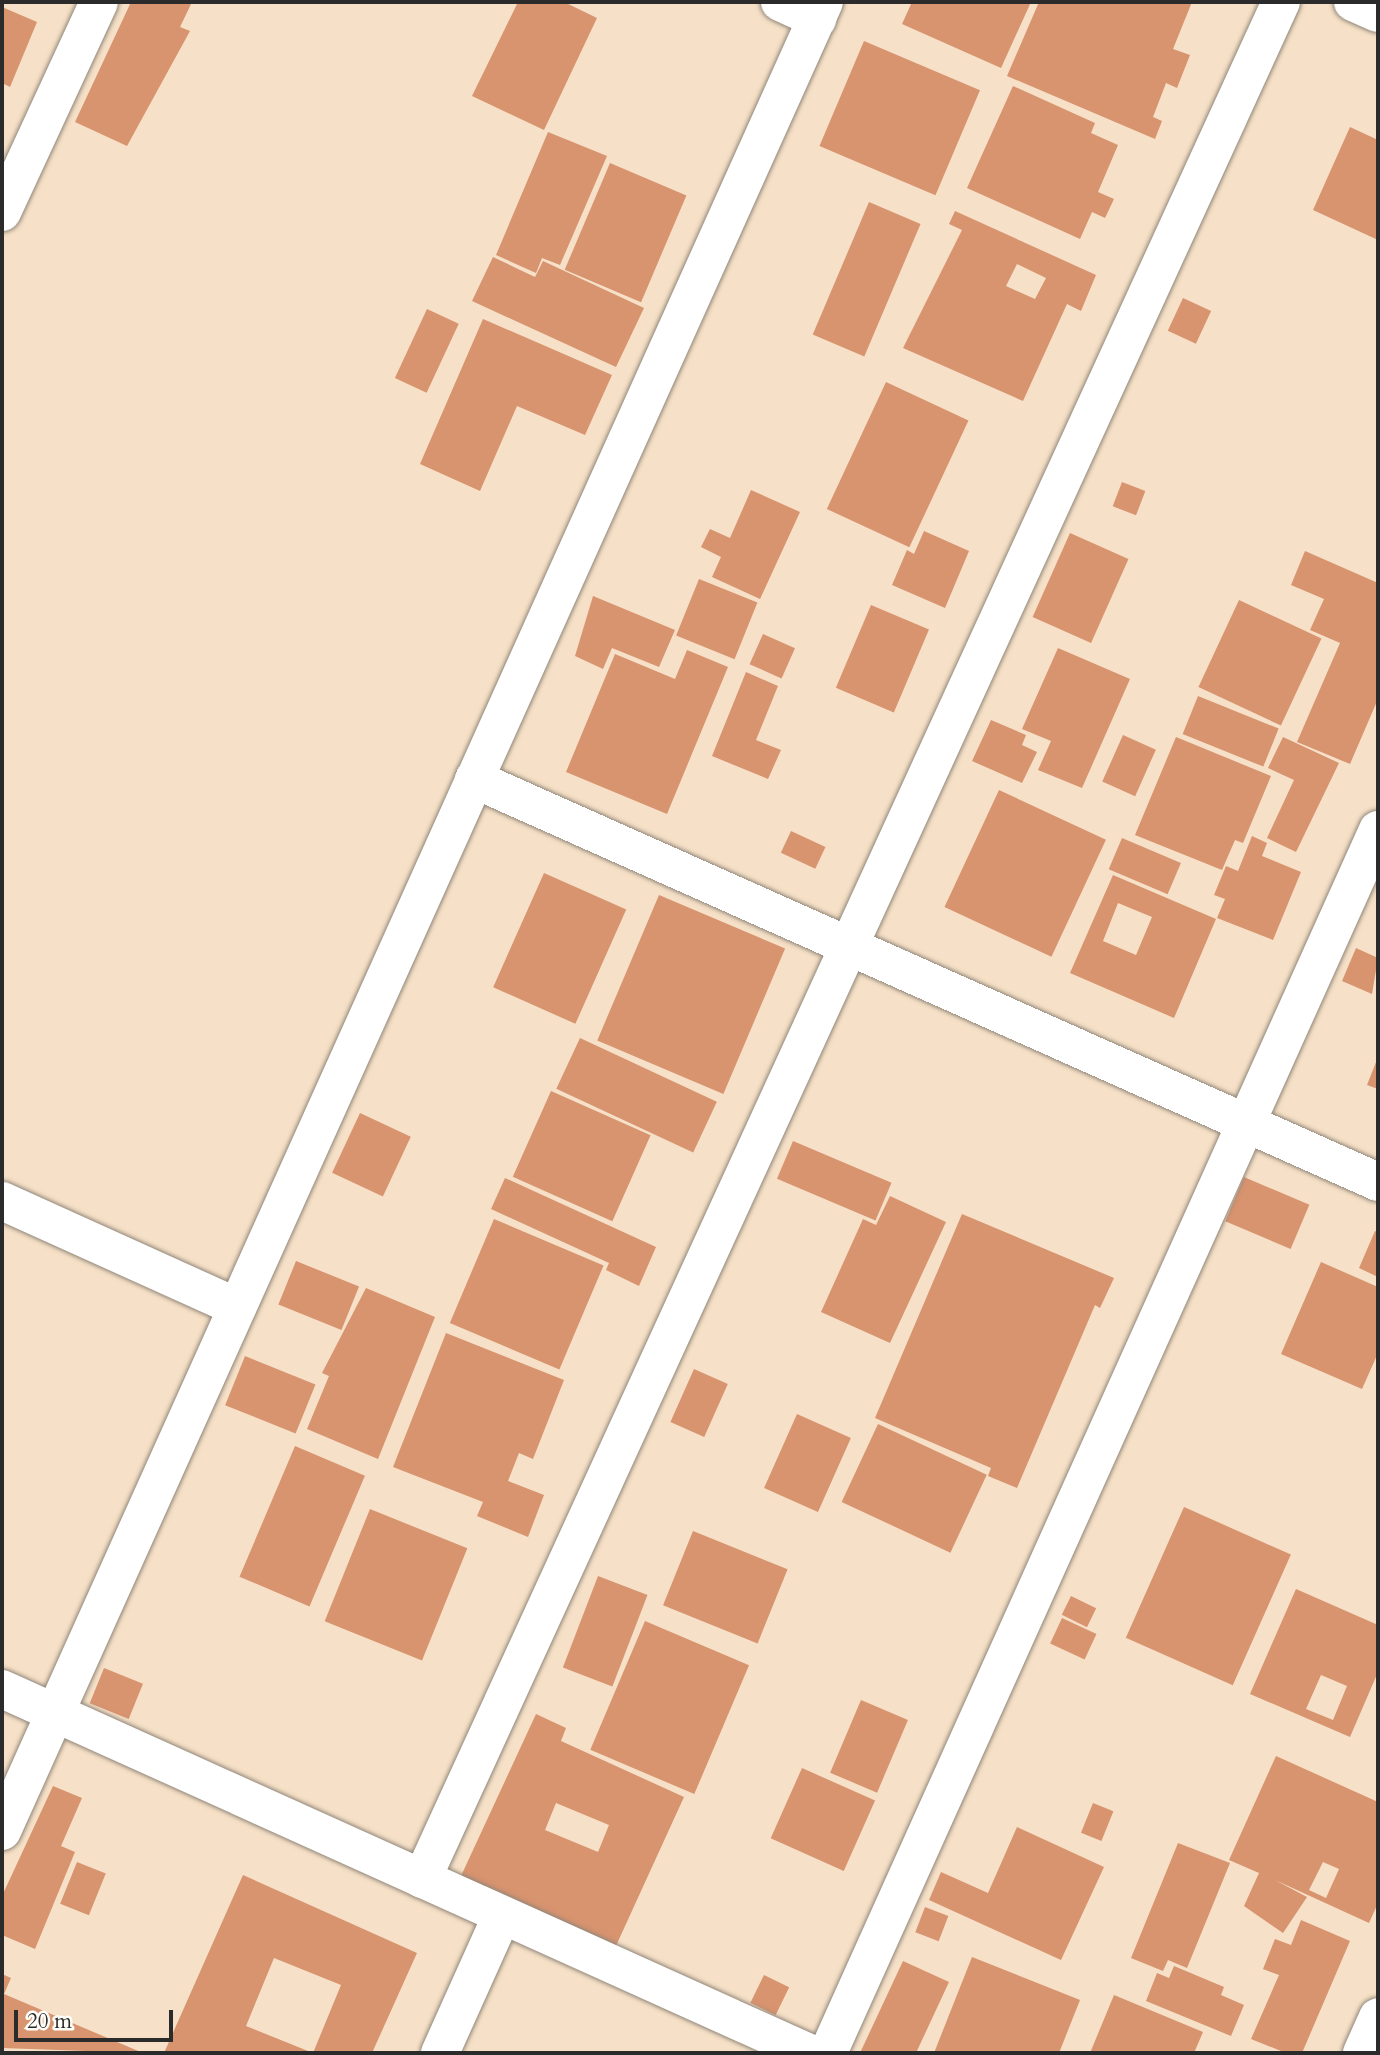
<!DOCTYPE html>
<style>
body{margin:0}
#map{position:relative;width:1380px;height:2055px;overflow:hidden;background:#f6e0c7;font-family:Cardo,serif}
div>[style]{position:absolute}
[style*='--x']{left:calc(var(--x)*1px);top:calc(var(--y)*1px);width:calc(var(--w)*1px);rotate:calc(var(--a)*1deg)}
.building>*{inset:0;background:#d8936f;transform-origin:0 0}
.roads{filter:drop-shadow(0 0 2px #908679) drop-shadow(0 0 2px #908679)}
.street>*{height:38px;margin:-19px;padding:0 19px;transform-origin:19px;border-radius:19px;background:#fff}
span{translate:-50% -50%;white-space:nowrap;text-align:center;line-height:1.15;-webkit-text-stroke:5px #fdfcf7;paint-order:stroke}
.frame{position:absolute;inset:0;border:4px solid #2b2b2b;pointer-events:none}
.scale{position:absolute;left:14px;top:2010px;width:159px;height:32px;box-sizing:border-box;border:4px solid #2b2b2b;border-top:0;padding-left:9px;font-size:21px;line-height:24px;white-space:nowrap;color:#2b2b2b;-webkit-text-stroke:5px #fdfcf7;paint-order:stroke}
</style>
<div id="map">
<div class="building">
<i style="clip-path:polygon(131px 2px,192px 2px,180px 27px,190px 31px,127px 146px,75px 122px)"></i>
<i style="clip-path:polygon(518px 2px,564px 2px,597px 18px,544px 130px,472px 96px)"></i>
<i style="clip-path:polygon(912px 2px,1031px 2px,1001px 68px,902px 24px)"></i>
<i style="clip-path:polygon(1039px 2px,1192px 2px,1173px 49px,1190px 55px,1177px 88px,1166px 83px,1153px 117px,1162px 121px,1155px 139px,1007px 76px)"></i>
<i style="clip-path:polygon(2px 7px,37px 22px,10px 87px,2px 83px)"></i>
<i style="left:864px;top:41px;width:126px;height:114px;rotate:23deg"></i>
<i style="clip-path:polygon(1013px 86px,1095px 123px,1091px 133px,1118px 145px,1098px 192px,1114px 199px,1105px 218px,1092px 212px,1080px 239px,967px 188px)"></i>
<i style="clip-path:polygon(1350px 127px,1378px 140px,1378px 240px,1313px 210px)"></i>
<i style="clip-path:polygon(548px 132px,607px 156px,560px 265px,542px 258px,536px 273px,496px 255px)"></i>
<i style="left:610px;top:163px;width:83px;height:116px;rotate:23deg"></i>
<i style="left:869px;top:202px;width:56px;height:144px;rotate:23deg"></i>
<i style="clip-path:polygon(evenodd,955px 211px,1096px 275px,1081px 311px,1067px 304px,1023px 401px,903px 348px,962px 230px,949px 224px,955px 211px,1017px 264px,1046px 278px,1035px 299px,1006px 286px,1017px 264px)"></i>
<i style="clip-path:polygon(493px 257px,535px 277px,543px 261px,644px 308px,616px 367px,472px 301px)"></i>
<i style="left:1183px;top:298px;width:31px;height:36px;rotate:25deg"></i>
<i style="left:427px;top:309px;width:35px;height:76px;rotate:25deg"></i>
<i style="clip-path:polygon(483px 319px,612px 375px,585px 435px,517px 406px,480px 491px,420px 464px)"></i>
<i style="left:886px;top:382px;width:91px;height:140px;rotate:25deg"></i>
<i style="left:1122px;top:482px;width:25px;height:26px;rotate:21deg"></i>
<i style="clip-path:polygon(751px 490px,800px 512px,760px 599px,712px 577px,721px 557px,701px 547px,710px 529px,730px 538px)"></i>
<i style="clip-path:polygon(924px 531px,969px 551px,945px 608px,892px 585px,907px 550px,914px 554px)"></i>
<i style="left:1070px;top:533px;width:64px;height:92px;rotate:24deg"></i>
<i style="clip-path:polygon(1305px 551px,1378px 583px,1378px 699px,1350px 764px,1297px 742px,1340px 643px,1310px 630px,1324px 599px,1291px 585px)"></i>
<i style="left:699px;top:579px;width:63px;height:61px;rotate:22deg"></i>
<i style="clip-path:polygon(593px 596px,675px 630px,659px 667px,612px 648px,603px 669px,575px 656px)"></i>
<i style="left:1239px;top:600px;width:91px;height:96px;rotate:25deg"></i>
<i style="left:871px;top:605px;width:63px;height:90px;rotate:23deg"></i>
<i style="left:763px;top:634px;width:35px;height:33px;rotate:24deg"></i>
<i style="clip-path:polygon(1058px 648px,1130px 679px,1082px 788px,1038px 770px,1051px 741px,1022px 729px)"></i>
<i style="clip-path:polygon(687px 650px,728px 667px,667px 814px,566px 772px,615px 654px,675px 679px)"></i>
<i style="clip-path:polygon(746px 672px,778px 686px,756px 740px,781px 750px,768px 779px,712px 756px)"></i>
<i style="left:1198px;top:696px;width:87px;height:41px;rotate:22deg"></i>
<i style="clip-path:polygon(991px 720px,1026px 735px,1022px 745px,1037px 752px,1022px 783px,972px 761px)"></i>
<i style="left:1123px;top:735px;width:36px;height:51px;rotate:24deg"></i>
<i style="clip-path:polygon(1176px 737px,1271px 776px,1243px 843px,1235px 840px,1222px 870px,1135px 835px)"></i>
<i style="clip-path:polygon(1283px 737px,1339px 763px,1296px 852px,1267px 838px,1294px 780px,1268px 768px)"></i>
<i style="left:999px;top:790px;width:118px;height:129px;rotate:25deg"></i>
<i style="left:791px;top:831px;width:38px;height:24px;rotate:25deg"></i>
<i style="clip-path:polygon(1252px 836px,1267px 843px,1262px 856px,1301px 872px,1273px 940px,1217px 918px,1225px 899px,1214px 895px,1226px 866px,1238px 871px)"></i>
<i style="left:1122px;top:838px;width:64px;height:34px;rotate:23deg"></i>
<i style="left:544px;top:873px;width:90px;height:125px;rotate:24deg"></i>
<i style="clip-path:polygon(evenodd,1113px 875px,1216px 919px,1174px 1018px,1070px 973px,1113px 875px,1118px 903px,1152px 917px,1136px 955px,1103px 941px,1118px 903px)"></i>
<i style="left:659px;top:895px;width:137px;height:158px;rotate:23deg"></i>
<i style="clip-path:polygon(1356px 948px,1378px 958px,1372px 994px,1342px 981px)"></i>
<i style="left:580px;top:1038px;width:151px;height:56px;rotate:25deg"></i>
<i style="clip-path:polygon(1378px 1057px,1378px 1089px,1367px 1085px)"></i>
<i style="left:551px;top:1091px;width:109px;height:94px;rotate:24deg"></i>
<i style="left:360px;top:1113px;width:56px;height:66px;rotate:25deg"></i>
<i style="left:793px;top:1141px;width:107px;height:41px;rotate:23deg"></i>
<i style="left:1244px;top:1177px;width:71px;height:48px;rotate:23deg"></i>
<i style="clip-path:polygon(505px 1178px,656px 1247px,639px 1286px,606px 1270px,609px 1263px,491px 1209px)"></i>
<i style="clip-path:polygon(890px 1196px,946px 1222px,890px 1343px,821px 1312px,863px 1219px,876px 1225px)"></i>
<i style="clip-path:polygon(962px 1214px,1114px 1278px,1100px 1308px,1095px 1305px,1017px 1488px,988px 1476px,991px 1468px,875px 1418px)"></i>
<i style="left:494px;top:1219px;width:119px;height:113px;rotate:23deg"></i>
<i style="clip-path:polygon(1375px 1231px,1378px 1232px,1378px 1277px,1359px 1268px)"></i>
<i style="left:296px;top:1261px;width:68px;height:47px;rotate:22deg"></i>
<i style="clip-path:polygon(1321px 1262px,1378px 1287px,1378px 1353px,1362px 1389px,1281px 1354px)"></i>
<i style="clip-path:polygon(366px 1288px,435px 1317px,378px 1459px,307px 1429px,329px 1376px,322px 1373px)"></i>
<i style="clip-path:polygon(446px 1333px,564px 1380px,533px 1459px,519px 1453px,508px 1481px,544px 1495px,528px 1537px,477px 1516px,483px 1502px,393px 1467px)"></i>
<i style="left:245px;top:1356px;width:76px;height:53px;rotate:22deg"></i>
<i style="left:694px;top:1369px;width:37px;height:58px;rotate:24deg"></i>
<i style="left:797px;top:1414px;width:59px;height:81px;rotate:24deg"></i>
<i style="left:878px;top:1424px;width:120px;height:86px;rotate:25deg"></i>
<i style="left:295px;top:1446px;width:76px;height:142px;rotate:23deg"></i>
<i style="left:1184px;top:1507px;width:117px;height:143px;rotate:24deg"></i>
<i style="left:370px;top:1509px;width:105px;height:121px;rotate:22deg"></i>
<i style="left:693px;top:1531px;width:102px;height:80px;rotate:22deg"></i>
<i style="left:598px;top:1576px;width:53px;height:98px;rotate:21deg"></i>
<i style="clip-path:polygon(evenodd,1296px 1589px,1378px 1625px,1378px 1672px,1350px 1737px,1250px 1694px,1296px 1589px,1321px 1675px,1347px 1686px,1333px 1720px,1306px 1709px,1321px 1675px)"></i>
<i style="left:1071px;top:1596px;width:28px;height:21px;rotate:26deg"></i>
<i style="left:1062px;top:1618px;width:38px;height:28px;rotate:25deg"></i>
<i style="left:645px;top:1621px;width:113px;height:140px;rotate:23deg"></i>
<i style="left:104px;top:1668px;width:42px;height:38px;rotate:22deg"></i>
<i style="left:861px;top:1700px;width:51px;height:79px;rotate:23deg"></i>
<i style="clip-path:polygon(evenodd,536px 1714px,566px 1728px,561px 1741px,684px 1797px,615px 1948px,461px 1876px,536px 1714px,556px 1803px,609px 1825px,598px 1852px,545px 1830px,556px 1803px)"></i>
<i style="clip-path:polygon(evenodd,1276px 1756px,1378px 1802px,1378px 1903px,1369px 1923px,1275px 1880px,1307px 1897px,1283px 1933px,1244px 1906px,1259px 1873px,1229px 1860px,1276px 1756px,1323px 1862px,1339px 1869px,1326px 1898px,1309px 1890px,1323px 1862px)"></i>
<i style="left:802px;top:1768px;width:80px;height:77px;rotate:24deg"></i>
<i style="clip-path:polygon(53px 1786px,82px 1798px,61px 1846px,75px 1852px,35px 1949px,2px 1935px,2px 1896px)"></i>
<i style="left:1093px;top:1803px;width:22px;height:32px;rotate:22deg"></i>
<i style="clip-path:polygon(1017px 1827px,1104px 1867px,1061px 1960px,929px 1900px,941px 1872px,988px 1893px)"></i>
<i style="clip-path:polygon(1178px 1843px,1230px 1863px,1187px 1968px,1168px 1960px,1163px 1971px,1131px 1958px)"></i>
<i style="left:77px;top:1862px;width:31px;height:45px;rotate:22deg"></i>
<i style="clip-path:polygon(evenodd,243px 1875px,417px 1953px,372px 2053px,164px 2053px,243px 1875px,274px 1958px,341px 1985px,313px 2053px,246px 2026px,274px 1958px)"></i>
<i style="left:925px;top:1907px;width:25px;height:27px;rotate:21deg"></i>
<i style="clip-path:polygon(1301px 1920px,1350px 1941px,1302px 2053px,1286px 2053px,1251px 2039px,1279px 1975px,1263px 1969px,1275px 1939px,1291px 1945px)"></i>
<i style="clip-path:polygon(972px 1957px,1080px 2000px,1059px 2053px,934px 2053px)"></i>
<i style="clip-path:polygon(903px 1961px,949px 1982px,916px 2053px,860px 2053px)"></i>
<i style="clip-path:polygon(1174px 1966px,1224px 1987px,1221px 1995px,1244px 2005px,1231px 2036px,1146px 2001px,1157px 1973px,1169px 1978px)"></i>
<i style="clip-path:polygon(2px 1974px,11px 1978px,4px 1994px,143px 2053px,2px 2048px)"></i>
<i style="left:764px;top:1975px;width:28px;height:31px;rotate:26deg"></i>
<i style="clip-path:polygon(1114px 1995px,1203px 2032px,1194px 2053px,1090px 2053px)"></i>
</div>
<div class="roads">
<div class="street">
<i style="--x:780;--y:2;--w:41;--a:24.7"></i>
<i style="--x:1353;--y:2;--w:27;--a:24"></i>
<i style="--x:2;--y:212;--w:231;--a:-65.2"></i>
<i style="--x:474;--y:779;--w:990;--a:24.03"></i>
<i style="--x:2;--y:1201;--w:258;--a:24.3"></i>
<i style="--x:2;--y:1689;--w:885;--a:24.28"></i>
<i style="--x:2;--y:1831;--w:2005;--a:-65.8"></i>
<i style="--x:422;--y:1879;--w:2064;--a:-65.41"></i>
<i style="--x:440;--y:2053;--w:151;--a:-65.8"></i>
<i style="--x:828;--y:2053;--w:1341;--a:-65.79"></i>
<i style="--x:1362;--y:2053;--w:39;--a:-66"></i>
</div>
</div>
<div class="frame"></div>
<div class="scale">20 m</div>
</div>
